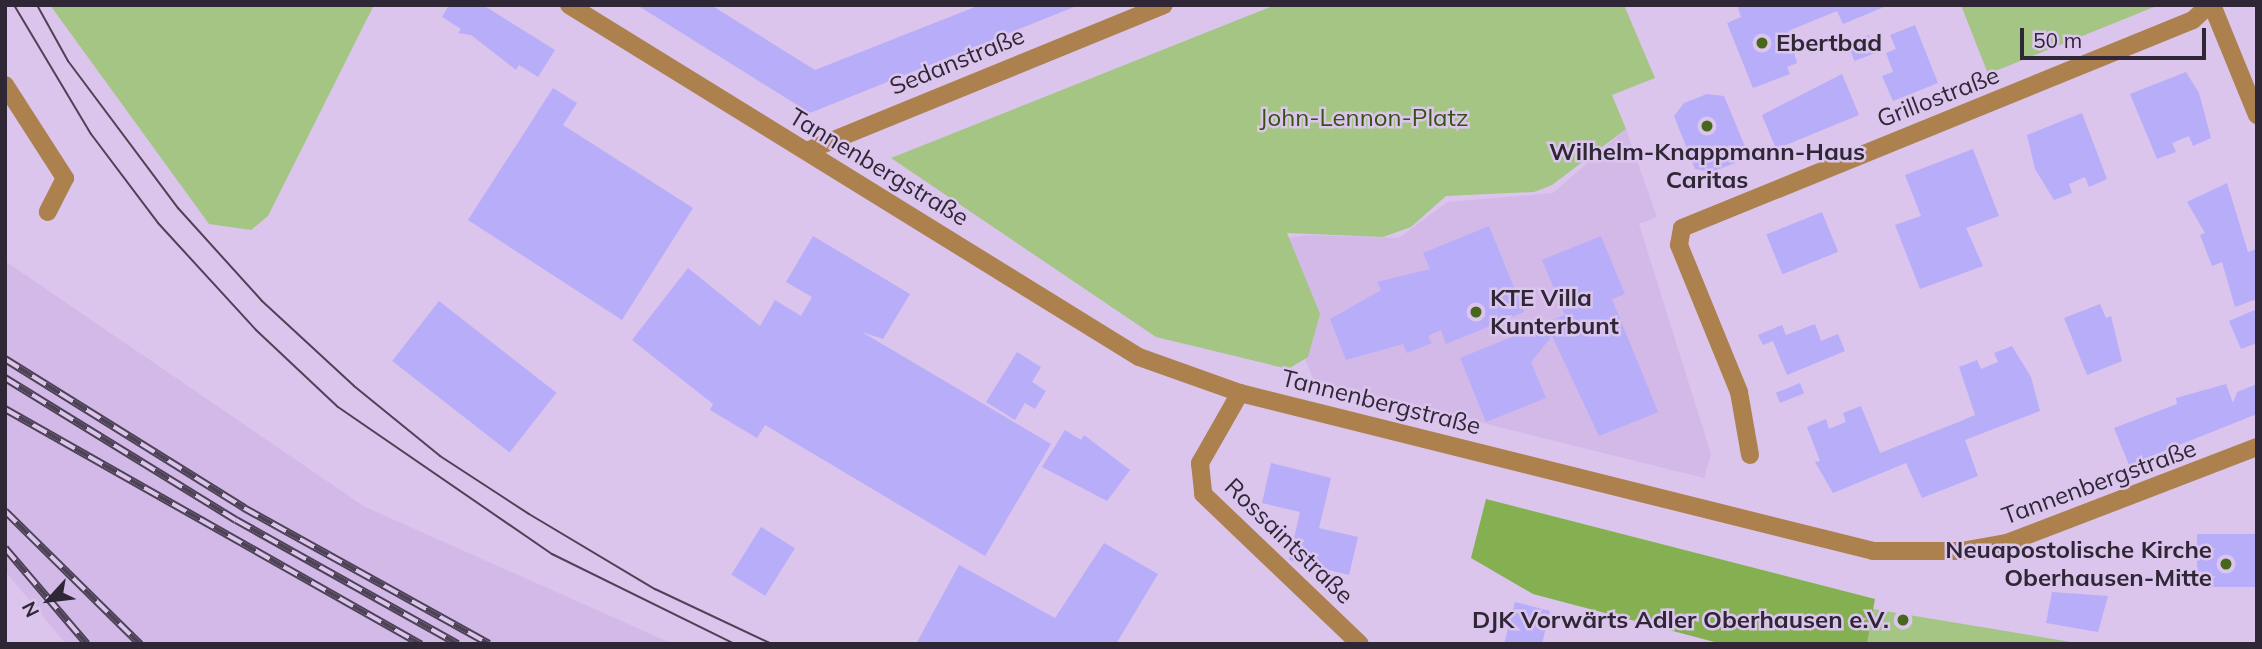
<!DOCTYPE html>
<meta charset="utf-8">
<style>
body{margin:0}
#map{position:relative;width:2262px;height:649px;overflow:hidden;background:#dbc5ed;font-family:Mulish,sans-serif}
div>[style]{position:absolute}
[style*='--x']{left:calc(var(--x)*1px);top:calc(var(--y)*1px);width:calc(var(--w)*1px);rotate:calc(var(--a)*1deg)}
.built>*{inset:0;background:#d3b9e8}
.green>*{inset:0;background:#a4c584}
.forest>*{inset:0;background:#84b052}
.building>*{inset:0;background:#b7adf8;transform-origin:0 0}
.minor>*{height:18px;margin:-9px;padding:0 9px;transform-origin:9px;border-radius:9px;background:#ac814e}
.tram>*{height:2px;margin:-1px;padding:0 1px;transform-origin:1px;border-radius:1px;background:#4d4256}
.rail>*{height:8px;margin-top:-4px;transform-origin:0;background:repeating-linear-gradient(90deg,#dbc5ed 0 16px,#4d4256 0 32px);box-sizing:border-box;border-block:2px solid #4d4256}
.dots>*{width:19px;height:19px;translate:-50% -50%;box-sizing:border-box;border:4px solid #dbc5ed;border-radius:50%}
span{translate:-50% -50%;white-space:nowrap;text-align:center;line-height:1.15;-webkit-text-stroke:5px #dbc5ed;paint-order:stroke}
.poi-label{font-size:24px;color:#2f2736;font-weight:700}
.left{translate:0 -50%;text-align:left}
.right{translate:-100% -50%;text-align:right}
.street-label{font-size:24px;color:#2f2736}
.park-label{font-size:24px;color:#36520f}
.frame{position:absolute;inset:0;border:7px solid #2f2736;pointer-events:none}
.north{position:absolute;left:14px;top:565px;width:70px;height:70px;-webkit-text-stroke:5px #dbc5ed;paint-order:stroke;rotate:243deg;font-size:19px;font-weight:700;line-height:28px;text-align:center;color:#2f2736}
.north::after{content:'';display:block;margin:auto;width:24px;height:32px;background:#2f2736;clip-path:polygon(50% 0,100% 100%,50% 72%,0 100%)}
.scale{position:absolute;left:2020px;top:28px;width:186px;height:32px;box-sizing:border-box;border:4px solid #2f2736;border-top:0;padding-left:9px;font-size:21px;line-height:24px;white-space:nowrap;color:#2f2736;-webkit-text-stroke:5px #dbc5ed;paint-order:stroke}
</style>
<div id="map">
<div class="built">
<i style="clip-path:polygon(1626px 129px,1657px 217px,1639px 224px,1711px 454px,1704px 478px,1314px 381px,1259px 243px,1307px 235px,1399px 238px,1447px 202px,1553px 193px)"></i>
<i style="clip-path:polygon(5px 261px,365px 507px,673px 644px,66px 644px,5px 571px)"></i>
</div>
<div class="green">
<i style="clip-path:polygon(50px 5px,374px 5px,268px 216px,251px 230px,209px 224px)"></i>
<i style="clip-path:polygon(1275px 5px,1624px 5px,1655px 78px,1612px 95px,1626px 129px,1552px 185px,1534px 192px,1446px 196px,1411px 227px,1383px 237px,1287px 233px,1320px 314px,1308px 357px,1288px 369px,1156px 337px,891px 158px)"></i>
<i style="clip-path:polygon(1961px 5px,2159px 5px,1988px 74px)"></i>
<i style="clip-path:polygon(1873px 609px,2083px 644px,1867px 644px)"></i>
</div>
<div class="forest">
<i style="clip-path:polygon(1486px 499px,1875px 599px,1867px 644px,1722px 644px,1533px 594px,1471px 558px)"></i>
</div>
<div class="building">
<i style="clip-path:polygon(449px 5px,483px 5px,555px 50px,538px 77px,519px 65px,516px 70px,471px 35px,458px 33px,461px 29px,442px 17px)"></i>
<i style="clip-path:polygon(637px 5px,711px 5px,815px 70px,980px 5px,1079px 5px,810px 113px)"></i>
<i style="clip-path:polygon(1737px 5px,1889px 5px,1843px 24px,1837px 11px,1788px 31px,1797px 63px,1787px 67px,1790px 74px,1753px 88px,1727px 23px,1741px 17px)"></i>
<i style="clip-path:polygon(1915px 25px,1938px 83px,1893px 101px,1882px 76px,1893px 72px,1886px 53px,1896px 49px,1890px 35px)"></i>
<i style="left:1869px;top:35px;width:19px;height:23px;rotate:69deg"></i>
<i style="clip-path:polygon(2186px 72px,2199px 93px,2211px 138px,2193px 146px,2189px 136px,2172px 143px,2176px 152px,2157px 159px,2130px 94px)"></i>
<i style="clip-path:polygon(1842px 74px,1859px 115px,1776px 149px,1762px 115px)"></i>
<i style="clip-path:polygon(553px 88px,577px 103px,563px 125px,693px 208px,622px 320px,468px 220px)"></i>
<i style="clip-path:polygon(1707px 94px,1724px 96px,1746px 149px,1735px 163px,1712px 172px,1695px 169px,1674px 116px,1684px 103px)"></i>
<i style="clip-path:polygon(2082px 113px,2107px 179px,2089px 187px,2085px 177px,2069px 184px,2072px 193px,2054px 200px,2035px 169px,2027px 135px)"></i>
<i style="clip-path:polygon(1973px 149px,1999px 216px,1966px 228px,1983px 266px,1920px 289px,1895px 225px,1921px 216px,1905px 175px)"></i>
<i style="clip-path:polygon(2227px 183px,2248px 252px,2257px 249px,2257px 299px,2235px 307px,2222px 262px,2212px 266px,2200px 235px,2205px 233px,2187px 202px)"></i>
<i style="left:1822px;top:212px;width:43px;height:60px;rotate:68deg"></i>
<i style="clip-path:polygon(1489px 226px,1524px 312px,1446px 344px,1441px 330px,1428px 336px,1432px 343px,1407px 353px,1403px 344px,1346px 360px,1330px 319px,1381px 290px,1377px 282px,1430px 269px,1423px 253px)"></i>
<i style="clip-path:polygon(813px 236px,910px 294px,883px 339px,862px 332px,1051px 444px,985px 556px,765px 425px,757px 438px,710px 410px,713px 404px,632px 340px,688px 268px,760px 326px,775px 300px,801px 316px,812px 297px,786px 282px)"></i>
<i style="clip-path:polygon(1601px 236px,1625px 294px,1612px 299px,1658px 412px,1599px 436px,1552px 336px,1531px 362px,1546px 398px,1486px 422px,1460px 358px,1565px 315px,1542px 260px)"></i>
<i style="left:439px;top:301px;width:149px;height:76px;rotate:38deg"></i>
<i style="clip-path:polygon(2100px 304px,2106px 318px,2111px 316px,2122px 361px,2087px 375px,2064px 318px)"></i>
<i style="clip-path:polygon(2257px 309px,2257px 343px,2241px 349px,2229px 321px)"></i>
<i style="clip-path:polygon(1815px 324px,1821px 341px,1838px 334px,1845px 351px,1787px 375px,1773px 341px,1763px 345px,1758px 335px,1782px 325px,1786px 335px)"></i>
<i style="clip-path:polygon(2012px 346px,2031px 377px,2040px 411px,1965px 440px,1978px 476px,1922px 498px,1906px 463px,1833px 493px,1815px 462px,1820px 461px,1807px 427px,1826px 419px,1829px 429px,1846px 422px,1843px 413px,1861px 406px,1880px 453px,1956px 423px,1975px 415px,1959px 367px,1977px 360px,1981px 369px,1998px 362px,1994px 353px)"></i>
<i style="clip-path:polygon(1017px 352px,1041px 367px,1032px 382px,1046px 391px,1035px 409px,1025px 403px,1015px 420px,986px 402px)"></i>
<i style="left:1800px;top:383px;width:11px;height:26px;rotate:68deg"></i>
<i style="clip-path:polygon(2226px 384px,2233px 403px,2237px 392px,2257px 384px,2257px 414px,2129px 465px,2114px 428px,2177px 404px,2176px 398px)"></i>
<i style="clip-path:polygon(1065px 430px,1081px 440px,1084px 435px,1130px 470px,1107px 501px,1042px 467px)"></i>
<i style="clip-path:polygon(1271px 463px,1331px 478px,1319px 528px,1358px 537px,1349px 575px,1289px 560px,1300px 512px,1262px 503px)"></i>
<i style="left:761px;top:527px;width:40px;height:56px;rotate:32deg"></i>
<i style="left:2257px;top:534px;width:53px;height:60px;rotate:90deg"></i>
<i style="clip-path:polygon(1104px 543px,1158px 574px,1116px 644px,916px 644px,959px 565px,1055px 618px)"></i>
<i style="clip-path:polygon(2052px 592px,2108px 596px,2098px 632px,2046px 623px)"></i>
<i style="clip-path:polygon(1515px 602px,1550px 611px,1542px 644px,1504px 644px)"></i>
</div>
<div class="minor">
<i style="--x:569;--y:5;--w:670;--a:31.7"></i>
<i style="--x:1139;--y:357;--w:107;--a:19.6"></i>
<i style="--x:1240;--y:393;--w:652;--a:14.01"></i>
<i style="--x:1873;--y:551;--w:88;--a:0"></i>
<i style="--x:1961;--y:551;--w:47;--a:-9.9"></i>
<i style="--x:2007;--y:543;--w:268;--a:-21"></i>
<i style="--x:2212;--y:5;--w:119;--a:67.8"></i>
<i style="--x:5;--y:85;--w:111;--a:57.2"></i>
<i style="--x:65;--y:178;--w:38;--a:117"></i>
<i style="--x:809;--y:150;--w:383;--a:-22.2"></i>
<i style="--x:1240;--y:393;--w:81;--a:119.7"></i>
<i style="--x:1200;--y:463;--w:31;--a:84"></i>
<i style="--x:1203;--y:494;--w:217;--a:43.7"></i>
<i style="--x:1750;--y:455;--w:64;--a:-99.9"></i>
<i style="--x:1739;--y:392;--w:159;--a:-112.2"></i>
<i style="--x:1679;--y:245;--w:17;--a:-80"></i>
<i style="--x:1682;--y:228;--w:552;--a:-22.15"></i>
<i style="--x:2193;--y:20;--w:22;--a:-43"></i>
</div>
<div class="tram">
<i style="--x:14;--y:5;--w:150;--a:59.2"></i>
<i style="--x:91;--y:134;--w:111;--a:53"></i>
<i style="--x:158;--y:223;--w:145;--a:47.5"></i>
<i style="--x:256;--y:330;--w:112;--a:43.2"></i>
<i style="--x:338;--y:407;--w:260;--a:34.5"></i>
<i style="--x:552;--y:554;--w:204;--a:26.2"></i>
<i style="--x:37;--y:5;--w:64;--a:61"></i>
<i style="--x:68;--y:61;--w:184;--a:53.2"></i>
<i style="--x:178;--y:208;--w:125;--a:47.9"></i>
<i style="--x:262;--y:301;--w:125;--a:42.7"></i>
<i style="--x:354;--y:386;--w:111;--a:39.1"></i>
<i style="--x:440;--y:456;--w:106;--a:33.1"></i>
<i style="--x:529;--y:514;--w:147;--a:30.8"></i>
<i style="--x:655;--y:589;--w:129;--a:25.2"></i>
</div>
<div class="rail">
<i style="--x:5;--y:359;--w:282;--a:31.9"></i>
<i style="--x:244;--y:508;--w:280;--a:29"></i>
<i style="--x:5;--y:378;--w:271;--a:31.6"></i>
<i style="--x:236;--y:520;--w:254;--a:29.2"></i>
<i style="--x:5;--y:409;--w:478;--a:29.5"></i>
<i style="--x:5;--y:511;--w:190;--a:44.6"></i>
<i style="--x:5;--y:548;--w:126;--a:49.5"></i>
</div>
<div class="dots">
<i style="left:1762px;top:43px;background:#47671c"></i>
<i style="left:1707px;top:126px;background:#47671c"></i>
<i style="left:1476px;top:312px;background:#47671c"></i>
<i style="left:2226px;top:564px;background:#47671c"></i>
<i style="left:1903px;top:620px;background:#47671c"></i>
</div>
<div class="poi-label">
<span class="left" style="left:1776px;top:43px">Ebertbad</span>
<span style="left:1707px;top:166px">Wilhelm-Knappmann-Haus<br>Caritas</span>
<span class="left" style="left:1490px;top:312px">KTE Villa<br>Kunterbunt</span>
<span class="right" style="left:2212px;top:564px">Neuapostolische Kirche<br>Oberhausen-Mitte</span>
<span class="right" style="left:1889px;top:620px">DJK Vorwärts Adler Oberhausen e.V.</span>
</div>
<div class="street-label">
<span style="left:957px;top:61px;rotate:-22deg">Sedanstraße</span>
<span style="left:1938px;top:97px;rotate:-21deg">Grillostraße</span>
<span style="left:879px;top:167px;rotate:31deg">Tannenbergstraße</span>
<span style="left:1381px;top:402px;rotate:14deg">Tannenbergstraße</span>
<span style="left:2099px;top:482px;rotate:-20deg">Tannenbergstraße</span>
<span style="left:1289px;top:541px;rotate:44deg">Rossaintstraße</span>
</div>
<div class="park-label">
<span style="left:1364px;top:118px">John-Lennon-Platz</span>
</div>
<div class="frame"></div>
<div class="north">N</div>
<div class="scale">50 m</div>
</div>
